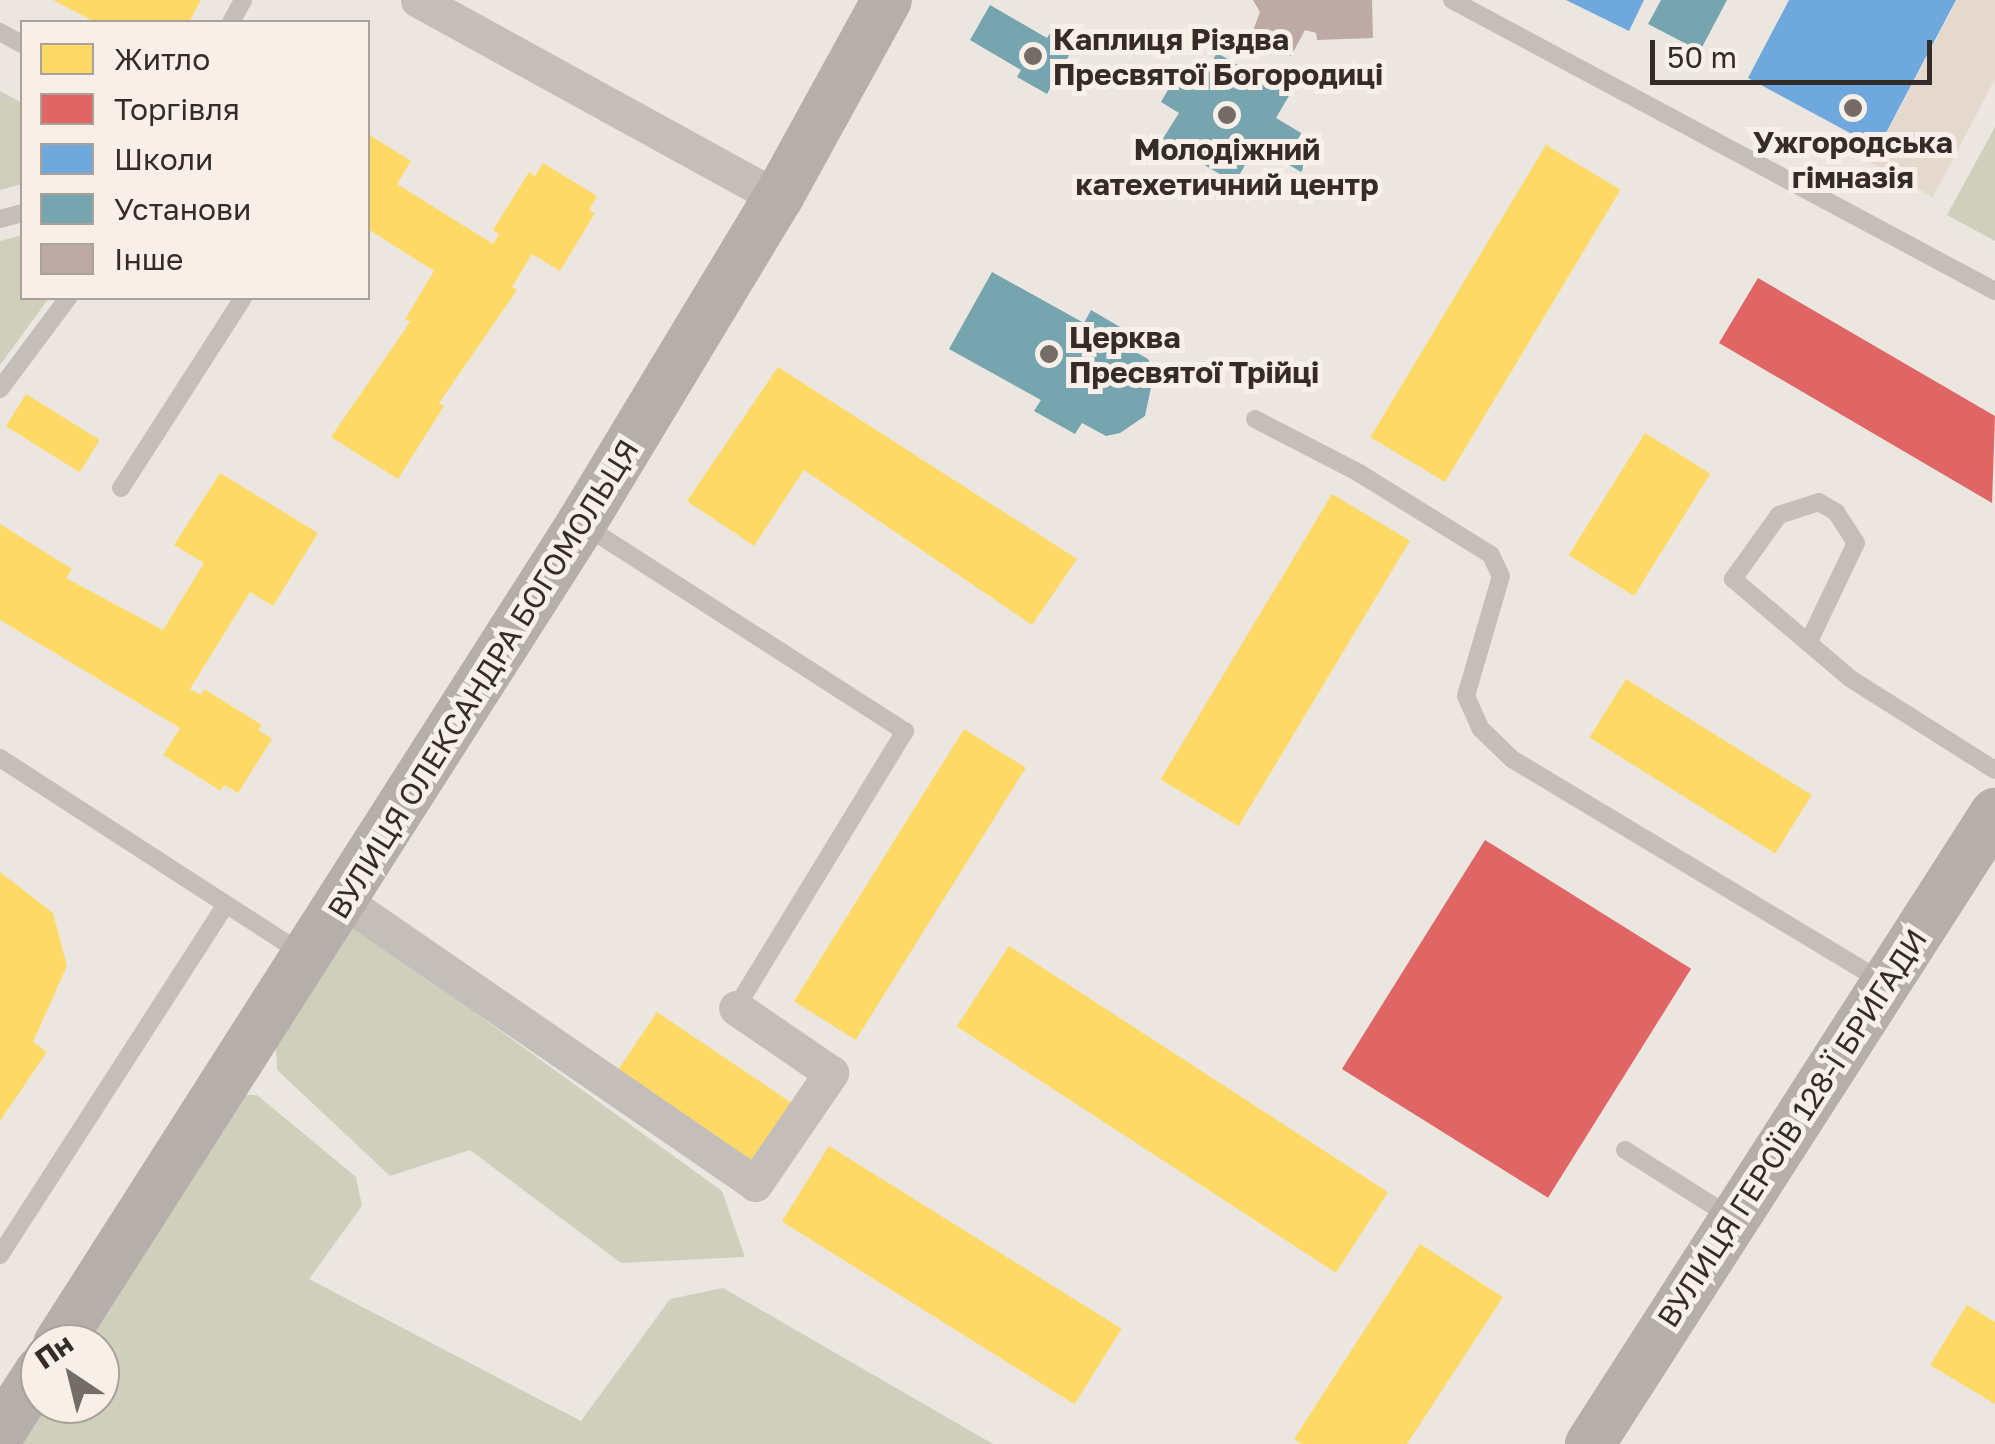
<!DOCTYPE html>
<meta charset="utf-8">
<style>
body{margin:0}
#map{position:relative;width:1995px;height:1444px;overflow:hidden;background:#ece6e0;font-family:"Golos Text",sans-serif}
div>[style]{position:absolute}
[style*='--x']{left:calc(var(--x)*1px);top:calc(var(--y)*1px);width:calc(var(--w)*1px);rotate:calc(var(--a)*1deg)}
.green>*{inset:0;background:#ced0bb}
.plaza>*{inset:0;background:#e5d9ce}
.homes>*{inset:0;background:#ffd966;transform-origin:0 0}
.shops>*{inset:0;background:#e06666;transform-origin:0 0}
.schools>*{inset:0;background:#6fa8dc}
.public>*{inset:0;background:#76a5af}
.building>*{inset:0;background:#beaaa4}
.lane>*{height:18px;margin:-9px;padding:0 9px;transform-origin:9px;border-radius:9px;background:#c4beba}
.street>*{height:35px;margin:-17.5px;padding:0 17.5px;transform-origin:17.5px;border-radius:17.5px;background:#c4beba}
.secondary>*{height:50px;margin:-25px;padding:0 25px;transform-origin:25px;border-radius:25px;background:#b5aeaa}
.dots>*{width:28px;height:28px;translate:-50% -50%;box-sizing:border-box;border:5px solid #f8f0e8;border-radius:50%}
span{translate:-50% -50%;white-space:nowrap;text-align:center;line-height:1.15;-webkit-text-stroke:10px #f8f0e8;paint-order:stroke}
.poi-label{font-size:30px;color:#352b28;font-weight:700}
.left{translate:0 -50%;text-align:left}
.street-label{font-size:30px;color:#352b28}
.legend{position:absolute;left:20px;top:20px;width:350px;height:280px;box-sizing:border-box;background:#f8f0e8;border:2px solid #aaa19b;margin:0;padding:12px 18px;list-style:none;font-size:30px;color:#352b28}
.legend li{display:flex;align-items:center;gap:20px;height:50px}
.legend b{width:50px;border:2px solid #aaa19b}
.north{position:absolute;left:20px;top:1324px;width:100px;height:100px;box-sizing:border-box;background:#f8f0e8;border:2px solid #aaa19b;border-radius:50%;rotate:325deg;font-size:28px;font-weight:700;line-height:40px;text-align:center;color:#352b28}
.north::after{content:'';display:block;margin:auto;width:35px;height:45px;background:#756c68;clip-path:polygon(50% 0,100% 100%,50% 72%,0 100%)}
.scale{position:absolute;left:1650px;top:40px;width:282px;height:45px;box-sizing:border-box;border:5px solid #352b28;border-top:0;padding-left:12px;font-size:30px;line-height:35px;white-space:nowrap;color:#352b28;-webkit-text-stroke:8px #f8f0e8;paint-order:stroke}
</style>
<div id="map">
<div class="green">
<i style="clip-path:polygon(0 91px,22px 103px,22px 184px,0 190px)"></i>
<i style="clip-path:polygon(1995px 127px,1995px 241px,1947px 215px)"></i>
<i style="clip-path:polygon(22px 235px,22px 298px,49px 298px,0 365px,0 241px)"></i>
<i style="clip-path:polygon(354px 925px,722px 1191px,745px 1257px,621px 1263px,470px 1150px,390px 1176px,277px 1070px,276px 1046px)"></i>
<i style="clip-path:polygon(238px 1095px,257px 1095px,356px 1177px,362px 1206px,309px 1279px,581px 1421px,670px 1299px,723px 1288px,993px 1444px,19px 1444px,44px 1404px,100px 1404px,100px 1344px,82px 1344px)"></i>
</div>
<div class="plaza">
<i style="clip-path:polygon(1957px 0,1995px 0,1995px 79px,1933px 197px,1871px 163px)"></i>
</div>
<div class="homes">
<i style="clip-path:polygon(53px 0,201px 0,189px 22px,95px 22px)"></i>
<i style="clip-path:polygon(368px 134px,411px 161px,397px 184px,493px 244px,499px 234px,493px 230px,529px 172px,535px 176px,543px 163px,597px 196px,589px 210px,595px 213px,560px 271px,532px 254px,512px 287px,517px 290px,439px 403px,444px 406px,398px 479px,331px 437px,410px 322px,405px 319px,434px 271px,368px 229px)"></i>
<i style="left:1546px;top:145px;width:87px;height:341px;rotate:31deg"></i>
<i style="clip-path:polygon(778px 367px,1077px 559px,1032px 625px,804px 470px,754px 546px,687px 501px)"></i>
<i style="left:26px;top:394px;width:87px;height:38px;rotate:32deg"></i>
<i style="left:1645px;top:433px;width:77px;height:144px;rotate:32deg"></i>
<i style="clip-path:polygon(220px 473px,318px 533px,273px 606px,250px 592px,190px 689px,201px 695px,204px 689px,262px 725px,258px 730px,272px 739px,238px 793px,224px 785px,221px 791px,163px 755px,180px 728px,0 620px,0 524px,72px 569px,66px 578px,163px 630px,204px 563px,174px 545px)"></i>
<i style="left:1332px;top:494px;width:91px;height:333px;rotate:31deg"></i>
<i style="left:1626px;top:679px;width:219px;height:69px;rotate:32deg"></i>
<i style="left:964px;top:729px;width:73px;height:321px;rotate:32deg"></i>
<i style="clip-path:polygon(0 872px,53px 913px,67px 966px,33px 1042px,47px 1052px,0 1121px)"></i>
<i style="left:1009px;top:946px;width:452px;height:96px;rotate:33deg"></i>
<i style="left:657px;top:1012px;width:163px;height:73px;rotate:34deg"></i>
<i style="left:829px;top:1146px;width:345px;height:89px;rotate:32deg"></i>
<i style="clip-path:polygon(1420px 1244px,1503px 1297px,1407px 1444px,1302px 1444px,1294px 1439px)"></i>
<i style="clip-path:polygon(1967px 1305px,1995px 1322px,1995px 1404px,1930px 1365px)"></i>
</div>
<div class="shops">
<i style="clip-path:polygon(1758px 278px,1995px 416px,1992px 503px,1719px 343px)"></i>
<i style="left:1485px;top:840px;width:243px;height:270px;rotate:32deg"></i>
</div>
<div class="schools">
<i style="clip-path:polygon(1566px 0,1644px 0,1629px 31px)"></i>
<i style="clip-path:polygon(1789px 0,1956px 0,1878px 148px,1748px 78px)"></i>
</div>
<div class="public">
<i style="clip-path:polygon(1661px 0,1727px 0,1700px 51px,1648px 24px)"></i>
<i style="clip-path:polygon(990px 5px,1047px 38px,1053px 29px,1076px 43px,1047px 94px,1017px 77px,1021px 70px,970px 40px)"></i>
<i style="clip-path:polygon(1217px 53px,1290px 94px,1276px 118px,1318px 143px,1301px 172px,1256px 145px,1235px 183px,1162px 140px,1179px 113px,1161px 102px,1179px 71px,1199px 83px)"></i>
<i style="clip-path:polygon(992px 272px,1084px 323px,1091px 310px,1132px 334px,1125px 346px,1148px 359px,1154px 373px,1145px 416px,1120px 433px,1106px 436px,1082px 423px,1075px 434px,1034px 411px,1041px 400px,949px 349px)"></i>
</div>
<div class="building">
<i style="clip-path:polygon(1253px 0,1372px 0,1373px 38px,1317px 40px,1316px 33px,1305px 30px,1291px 56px,1251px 36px,1260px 12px)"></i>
</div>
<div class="lane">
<i style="--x:1452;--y:0;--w:616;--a:28.19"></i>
<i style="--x:231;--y:22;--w:25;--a:-61"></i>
<i style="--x:0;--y:32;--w:25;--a:29"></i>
<i style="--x:0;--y:219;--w:23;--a:-15"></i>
<i style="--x:0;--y:389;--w:114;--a:-53.2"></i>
<i style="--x:1255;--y:419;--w:117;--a:27.4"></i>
<i style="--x:1359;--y:473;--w:155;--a:31.8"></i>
<i style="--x:1491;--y:555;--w:23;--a:65"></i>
<i style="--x:1501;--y:576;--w:125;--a:106.3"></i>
<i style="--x:1466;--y:696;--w:36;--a:66"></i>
<i style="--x:1481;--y:729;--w:43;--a:44.1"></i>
<i style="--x:1512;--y:759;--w:431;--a:31"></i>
<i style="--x:121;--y:488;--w:226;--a:-57.3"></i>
<i style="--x:582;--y:524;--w:384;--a:32.7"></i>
<i style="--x:905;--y:731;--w:324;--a:121.4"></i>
<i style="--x:1810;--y:639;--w:106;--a:-64.4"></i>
<i style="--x:1856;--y:543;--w:37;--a:-123"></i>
<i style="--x:1836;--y:512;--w:20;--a:-150"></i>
<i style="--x:1819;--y:502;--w:42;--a:162"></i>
<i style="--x:1779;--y:515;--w:79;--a:125.7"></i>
<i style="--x:1733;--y:579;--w:155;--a:40.3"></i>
<i style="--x:1851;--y:679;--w:170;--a:32.3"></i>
<i style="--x:0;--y:758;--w:359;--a:32.9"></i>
<i style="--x:1625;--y:1150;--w:129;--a:32.3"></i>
<i style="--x:0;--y:1255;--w:417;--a:-57.2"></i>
</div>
<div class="street">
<i style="--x:418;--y:0;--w:411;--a:28.8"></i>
<i style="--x:344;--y:901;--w:499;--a:34.5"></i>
<i style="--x:755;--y:1184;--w:135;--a:-55.6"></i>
<i style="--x:831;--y:1073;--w:115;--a:-145.6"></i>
</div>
<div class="secondary">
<i style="--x:58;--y:1344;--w:973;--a:-57.47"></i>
<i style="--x:581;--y:524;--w:381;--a:-58.9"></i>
<i style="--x:778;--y:198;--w:226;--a:-61.2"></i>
<i style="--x:0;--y:1433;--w:74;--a:-57.2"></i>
<i style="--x:1590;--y:1444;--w:750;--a:-57.31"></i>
</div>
<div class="dots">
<i style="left:1033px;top:56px;background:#756c68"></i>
<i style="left:1853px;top:108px;background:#756c68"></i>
<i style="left:1227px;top:115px;background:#756c68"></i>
<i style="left:1049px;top:354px;background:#756c68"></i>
</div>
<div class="poi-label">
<span class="left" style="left:1053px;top:56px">Каплиця Різдва<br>Пресвятої Богородиці</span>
<span style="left:1853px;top:159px">Ужгородська<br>гімназія</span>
<span style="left:1227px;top:166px">Молодіжний<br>катехетичний центр</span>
<span class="left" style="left:1069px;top:354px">Церква<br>Пресвятої Трійці</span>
</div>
<div class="street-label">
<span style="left:483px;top:679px;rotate:-58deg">ВУЛИЦЯ ОЛЕКСАНДРА БОГОМОЛЬЦЯ</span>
<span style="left:1792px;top:1128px;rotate:-57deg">ВУЛИЦЯ ГЕРОЇВ 128-Ї БРИГАДИ</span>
</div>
<ul class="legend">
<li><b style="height:28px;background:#ffd966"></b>Житло</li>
<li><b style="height:28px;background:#e06666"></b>Торгівля</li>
<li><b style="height:28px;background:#6fa8dc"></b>Школи</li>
<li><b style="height:28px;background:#76a5af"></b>Установи</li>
<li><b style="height:28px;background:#beaaa4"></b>Інше</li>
</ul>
<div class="north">Пн</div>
<div class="scale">50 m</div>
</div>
